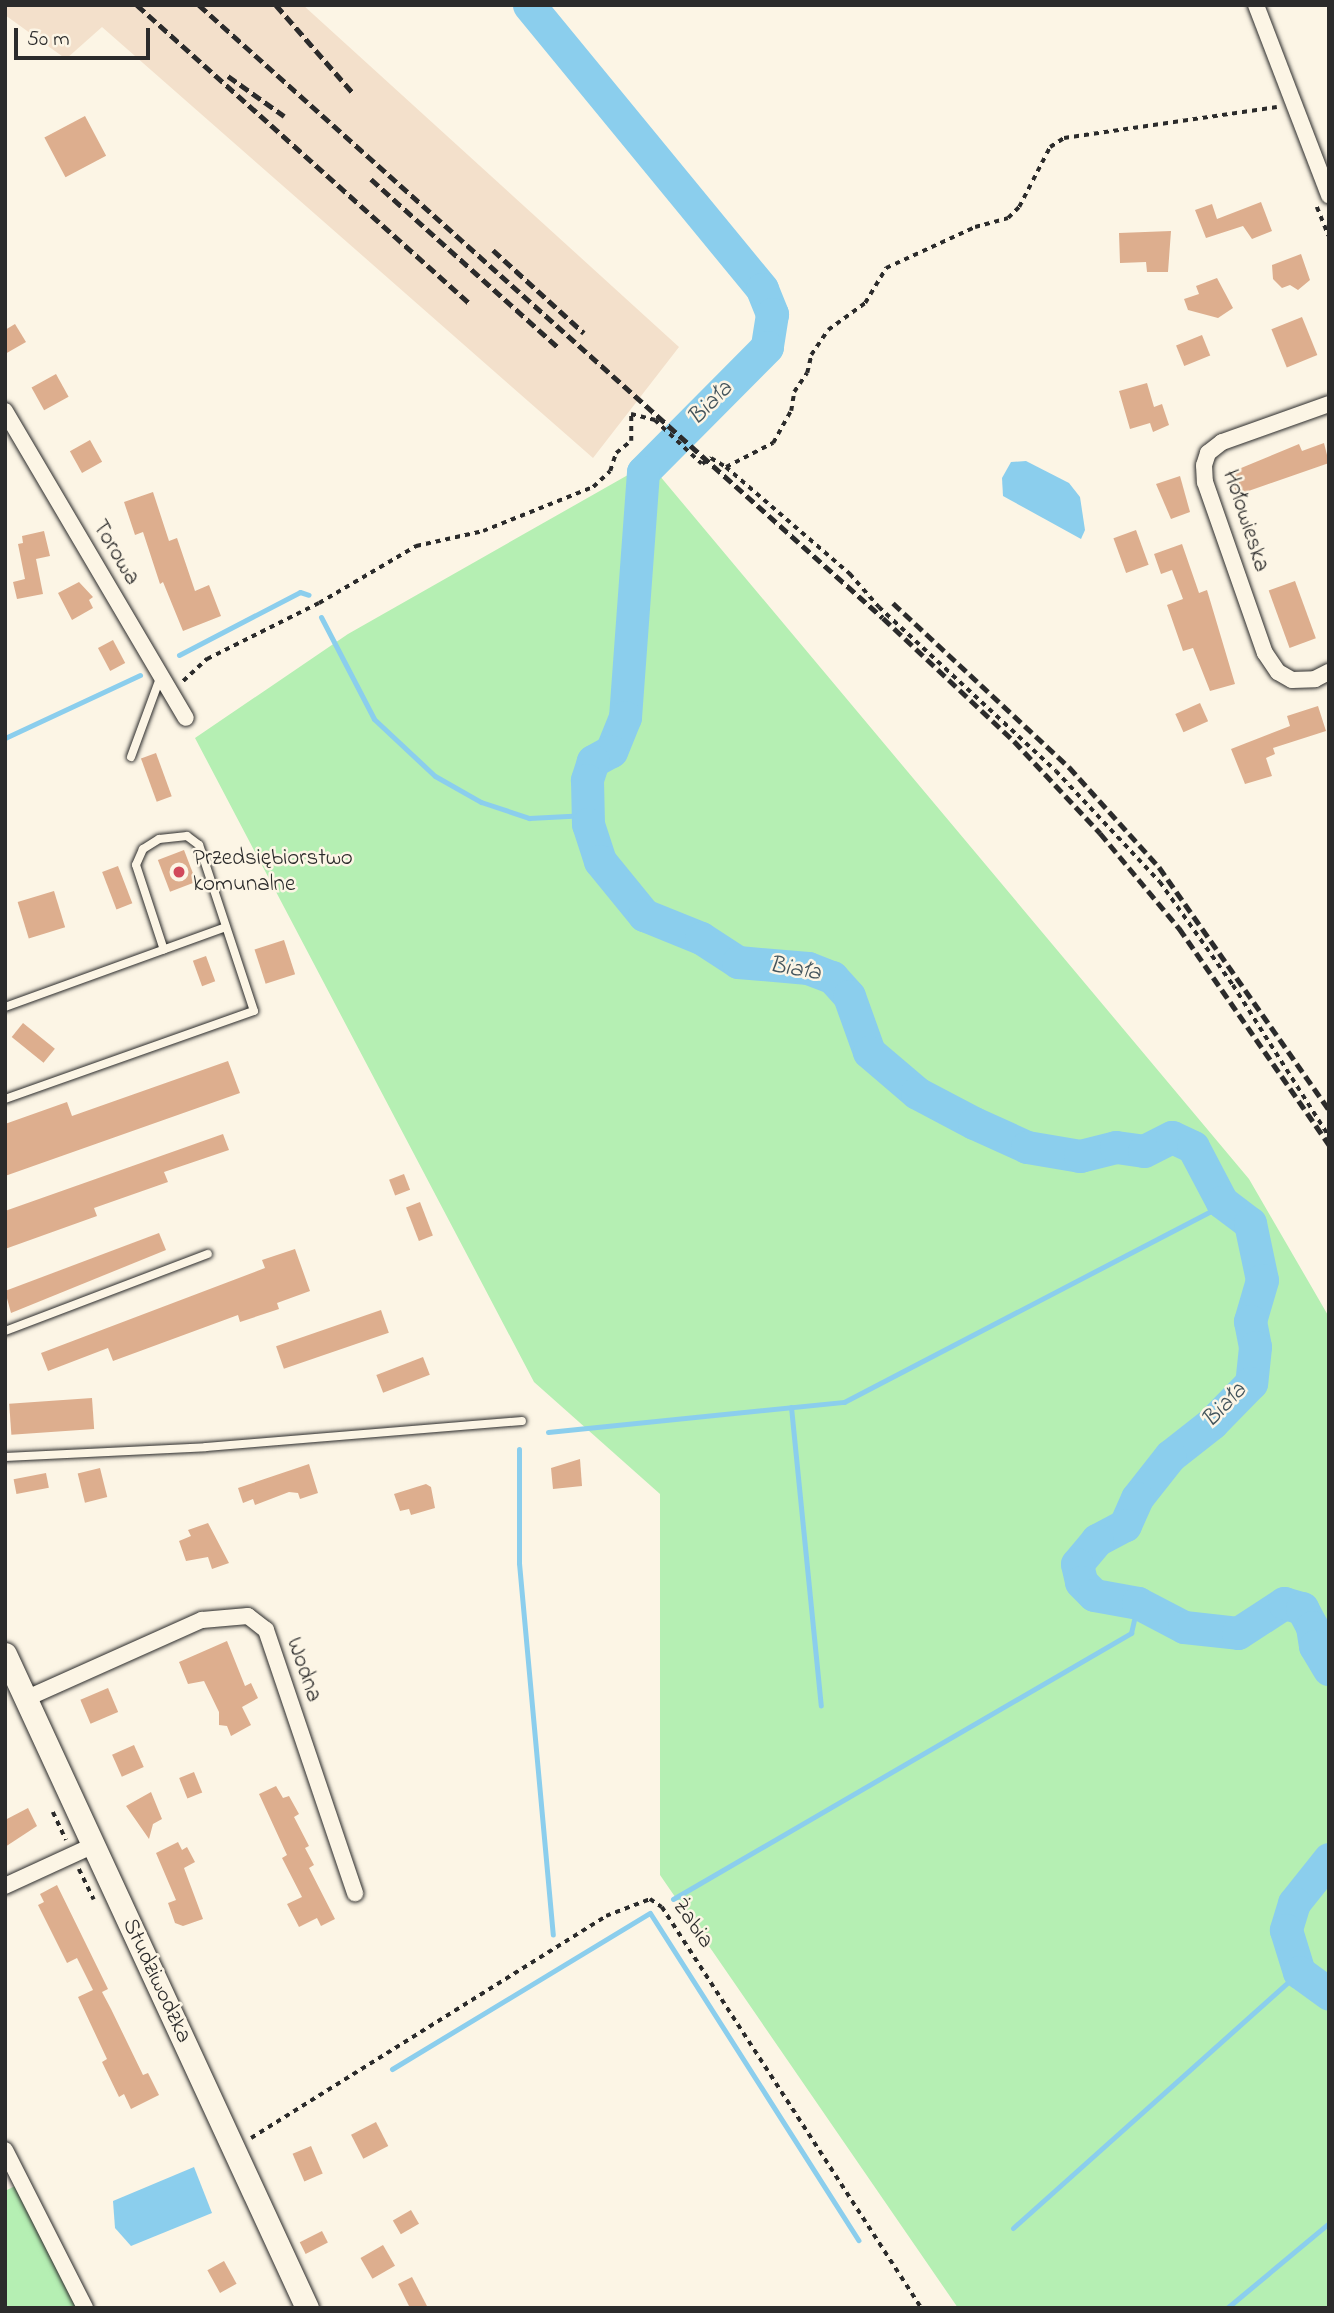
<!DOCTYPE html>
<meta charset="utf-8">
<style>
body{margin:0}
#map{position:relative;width:1334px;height:2313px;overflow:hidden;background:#fcf5e5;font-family:"Indie Flower",sans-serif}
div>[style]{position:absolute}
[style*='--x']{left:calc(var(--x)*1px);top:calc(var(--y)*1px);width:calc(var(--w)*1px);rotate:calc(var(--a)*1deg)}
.built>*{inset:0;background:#f3e0cb}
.green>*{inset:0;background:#b5efb3}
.water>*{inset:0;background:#8bceed}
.stream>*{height:5px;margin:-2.5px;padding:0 2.5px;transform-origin:2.5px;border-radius:2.5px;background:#8bceed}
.river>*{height:33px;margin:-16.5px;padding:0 16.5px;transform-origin:16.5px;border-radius:16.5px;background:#8bceed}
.building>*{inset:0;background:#ddae8e;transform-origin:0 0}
.path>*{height:3.5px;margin-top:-1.75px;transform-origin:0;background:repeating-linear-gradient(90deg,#2b2b2b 0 5px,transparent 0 10px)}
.roads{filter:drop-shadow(0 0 2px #2b2b2b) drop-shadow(0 0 2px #2b2b2b)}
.lane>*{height:8px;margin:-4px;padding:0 4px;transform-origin:4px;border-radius:4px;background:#fcf5e5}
.street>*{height:16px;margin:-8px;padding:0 8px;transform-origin:8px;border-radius:8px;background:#fcf5e5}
.secondary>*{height:23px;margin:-11.5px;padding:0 11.5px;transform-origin:11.5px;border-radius:11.5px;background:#fcf5e5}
.rail>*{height:5px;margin-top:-2.5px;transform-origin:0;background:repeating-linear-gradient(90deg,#2b2b2b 0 10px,transparent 0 15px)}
.dots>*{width:19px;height:19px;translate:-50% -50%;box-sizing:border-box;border:4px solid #fcf5e5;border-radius:50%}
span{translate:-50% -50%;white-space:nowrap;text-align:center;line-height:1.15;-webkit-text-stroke:5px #fcf5e5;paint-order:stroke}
.street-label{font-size:23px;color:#2b2b2b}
.poi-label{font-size:23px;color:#2b2b2b}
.left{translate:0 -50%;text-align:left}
.water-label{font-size:24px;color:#43545c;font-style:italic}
.frame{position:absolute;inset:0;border:7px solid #2b2b2b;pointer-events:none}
.scale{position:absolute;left:14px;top:28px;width:136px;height:32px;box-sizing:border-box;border:4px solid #2b2b2b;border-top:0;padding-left:9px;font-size:21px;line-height:24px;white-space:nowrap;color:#2b2b2b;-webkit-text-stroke:5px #fcf5e5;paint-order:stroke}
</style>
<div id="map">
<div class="built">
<i style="clip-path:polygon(5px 5px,303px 5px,679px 347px,593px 458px,102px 27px,66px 59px,5px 15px)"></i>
</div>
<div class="green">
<i style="clip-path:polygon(649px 463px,1249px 1179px,1329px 1317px,1329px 2308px,958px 2308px,660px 1875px,660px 1494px,534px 1382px,195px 738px,348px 634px)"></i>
<i style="clip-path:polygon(21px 2183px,85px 2308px,5px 2308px,5px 2191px)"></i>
</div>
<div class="water">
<i style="clip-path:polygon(1026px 461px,1069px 483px,1080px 497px,1085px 530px,1081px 539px,1003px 496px,1002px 478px,1011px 462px)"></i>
<i style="clip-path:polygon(194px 2167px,212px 2213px,131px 2246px,115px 2228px,113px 2201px)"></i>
</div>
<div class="stream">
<i style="--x:321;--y:617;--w:115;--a:62.5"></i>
<i style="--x:374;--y:719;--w:83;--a:43.1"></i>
<i style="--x:435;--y:776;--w:53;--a:29.5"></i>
<i style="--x:481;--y:802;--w:51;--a:18.4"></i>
<i style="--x:529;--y:818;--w:58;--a:-3"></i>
<i style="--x:179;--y:655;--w:136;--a:-27.5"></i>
<i style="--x:300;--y:592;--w:9;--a:18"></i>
<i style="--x:5;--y:738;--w:149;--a:-25"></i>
<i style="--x:791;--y:1407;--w:300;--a:84.3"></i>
<i style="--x:548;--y:1432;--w:298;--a:-5.8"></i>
<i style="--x:844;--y:1402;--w:429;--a:-27.5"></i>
<i style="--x:519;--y:1449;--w:114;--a:90"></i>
<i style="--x:519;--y:1563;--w:373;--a:84.8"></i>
<i style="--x:673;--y:1899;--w:530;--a:-30.15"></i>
<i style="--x:1131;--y:1633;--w:31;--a:-77"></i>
<i style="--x:650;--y:1913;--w:388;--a:57.5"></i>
<i style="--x:392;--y:2069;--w:301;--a:-31.2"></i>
<i style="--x:1013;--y:2228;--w:384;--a:-41.8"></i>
<i style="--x:1227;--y:2308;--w:133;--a:-39.8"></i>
</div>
<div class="river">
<i style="--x:529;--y:5;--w:367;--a:50.6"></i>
<i style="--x:762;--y:289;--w:27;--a:68"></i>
<i style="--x:772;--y:314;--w:33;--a:99"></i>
<i style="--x:767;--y:347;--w:176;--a:134.8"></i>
<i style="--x:643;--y:472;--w:246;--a:94.2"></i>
<i style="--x:625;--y:717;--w:37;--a:112"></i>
<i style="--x:611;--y:751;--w:21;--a:151"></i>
<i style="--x:593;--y:761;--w:20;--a:108"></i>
<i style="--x:587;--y:780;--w:44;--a:88.7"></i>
<i style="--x:588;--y:824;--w:39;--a:72"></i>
<i style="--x:600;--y:861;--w:70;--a:50.8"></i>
<i style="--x:644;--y:915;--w:61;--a:22"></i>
<i style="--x:701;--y:938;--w:44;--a:33"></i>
<i style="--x:738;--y:962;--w:70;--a:4.9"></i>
<i style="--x:808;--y:968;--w:26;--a:21"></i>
<i style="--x:832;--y:977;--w:25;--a:48"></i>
<i style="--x:849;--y:996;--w:59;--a:70.3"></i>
<i style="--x:869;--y:1052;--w:63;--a:40.5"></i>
<i style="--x:917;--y:1093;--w:64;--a:27.8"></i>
<i style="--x:974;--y:1123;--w:58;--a:24.4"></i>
<i style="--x:1027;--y:1147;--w:54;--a:9.6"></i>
<i style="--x:1080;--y:1156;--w:37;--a:-14"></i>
<i style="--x:1116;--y:1147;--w:28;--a:8"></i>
<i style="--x:1144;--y:1151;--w:31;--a:-27"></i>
<i style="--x:1172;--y:1137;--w:23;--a:25"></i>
<i style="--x:1193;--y:1147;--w:62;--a:62.2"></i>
<i style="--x:1222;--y:1202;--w:35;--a:37"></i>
<i style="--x:1250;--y:1223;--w:58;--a:78.1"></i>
<i style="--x:1262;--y:1280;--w:43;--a:106.3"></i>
<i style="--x:1250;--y:1321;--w:26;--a:79"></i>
<i style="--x:1255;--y:1347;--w:36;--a:96"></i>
<i style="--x:1251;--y:1383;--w:56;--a:134.3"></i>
<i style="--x:1212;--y:1423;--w:53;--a:141.8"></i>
<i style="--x:1170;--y:1456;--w:53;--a:128.2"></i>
<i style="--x:1137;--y:1498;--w:30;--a:114"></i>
<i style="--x:1125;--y:1525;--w:32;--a:152"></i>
<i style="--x:1097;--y:1540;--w:31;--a:130"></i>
<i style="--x:1077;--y:1564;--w:18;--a:77"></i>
<i style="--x:1081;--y:1582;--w:18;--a:45"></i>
<i style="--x:1094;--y:1595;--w:45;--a:10.3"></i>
<i style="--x:1138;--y:1603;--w:52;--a:27.6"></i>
<i style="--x:1184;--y:1627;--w:54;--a:6.3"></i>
<i style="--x:1238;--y:1633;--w:55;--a:-33.1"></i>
<i style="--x:1284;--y:1603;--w:19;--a:16"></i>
<i style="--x:1302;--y:1608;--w:21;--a:62"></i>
<i style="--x:1312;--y:1627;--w:19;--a:81"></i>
<i style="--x:1315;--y:1646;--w:27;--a:59"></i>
<i style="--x:1329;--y:1859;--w:56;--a:128.5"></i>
<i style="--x:1294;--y:1903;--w:28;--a:107"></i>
<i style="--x:1286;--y:1930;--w:44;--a:72.8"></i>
<i style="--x:1299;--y:1972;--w:37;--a:36"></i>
</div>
<div class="building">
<i style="left:85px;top:116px;width:45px;height:46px;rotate:62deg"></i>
<i style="clip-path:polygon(1261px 202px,1272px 231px,1252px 239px,1243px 226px,1206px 238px,1195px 210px,1212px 204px,1217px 219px)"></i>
<i style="clip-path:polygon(1171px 231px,1168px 272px,1147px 272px,1146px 262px,1120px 263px,1119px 233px)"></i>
<i style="clip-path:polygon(1301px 254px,1310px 280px,1298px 290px,1290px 285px,1282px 288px,1273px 279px,1272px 265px)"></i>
<i style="clip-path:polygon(1217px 278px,1233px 308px,1218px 318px,1188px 310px,1184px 299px,1199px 294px,1196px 286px)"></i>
<i style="left:1302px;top:317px;width:41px;height:33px;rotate:68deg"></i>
<i style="clip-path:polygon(15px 324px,26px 342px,5px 354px,5px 330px)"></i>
<i style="left:1202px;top:335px;width:22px;height:28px;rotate:68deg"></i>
<i style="left:56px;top:374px;width:26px;height:28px;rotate:61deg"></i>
<i style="clip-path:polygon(1147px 383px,1154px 407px,1162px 404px,1169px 425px,1153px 432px,1150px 423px,1130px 429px,1119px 391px)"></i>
<i style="left:90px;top:440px;width:25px;height:23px;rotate:61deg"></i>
<i style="clip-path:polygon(1324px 443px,1329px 463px,1237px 495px,1229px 473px,1299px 444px,1302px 451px)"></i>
<i style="clip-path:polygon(1180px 476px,1190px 512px,1171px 519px,1156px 484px)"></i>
<i style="clip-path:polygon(153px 492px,169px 541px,177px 538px,195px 591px,209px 585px,221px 616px,183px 631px,163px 582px,160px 584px,143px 532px,135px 535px,124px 502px)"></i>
<i style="left:1136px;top:530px;width:37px;height:24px;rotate:70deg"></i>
<i style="clip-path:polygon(44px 531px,50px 556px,36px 559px,43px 594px,17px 599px,13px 582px,25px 579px,18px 544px,23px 543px,22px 536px)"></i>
<i style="clip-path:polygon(1182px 544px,1199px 593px,1207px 590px,1235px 684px,1210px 691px,1193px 648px,1183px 651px,1167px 605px,1183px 599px,1172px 570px,1161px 574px,1154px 554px)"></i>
<i style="left:1295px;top:581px;width:61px;height:28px;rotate:70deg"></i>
<i style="clip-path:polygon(79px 582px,93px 597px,89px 600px,93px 608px,72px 620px,58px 593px)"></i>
<i style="left:113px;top:640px;width:26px;height:17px;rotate:62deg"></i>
<i style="left:1200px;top:703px;width:20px;height:27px;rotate:66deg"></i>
<i style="clip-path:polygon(1318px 706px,1326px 731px,1273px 748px,1275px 754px,1266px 758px,1272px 776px,1245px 784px,1231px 749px,1290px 726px,1287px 716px)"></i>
<i style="left:156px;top:753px;width:46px;height:16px;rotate:70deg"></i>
<i style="left:184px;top:850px;width:34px;height:28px;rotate:69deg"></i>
<i style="left:118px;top:866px;width:40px;height:17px;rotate:69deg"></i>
<i style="left:54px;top:891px;width:38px;height:38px;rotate:73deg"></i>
<i style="left:284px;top:940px;width:36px;height:31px;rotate:72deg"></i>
<i style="left:206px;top:956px;width:27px;height:14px;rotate:70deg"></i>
<i style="left:23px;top:1023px;width:41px;height:18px;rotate:39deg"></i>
<i style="clip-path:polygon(228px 1061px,240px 1093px,5px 1176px,5px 1124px,67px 1102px,72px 1116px)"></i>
<i style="clip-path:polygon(223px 1134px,229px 1150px,164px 1172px,168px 1182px,94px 1208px,97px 1216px,5px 1249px,5px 1211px)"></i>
<i style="left:404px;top:1174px;width:17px;height:16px;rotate:69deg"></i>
<i style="left:420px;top:1202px;width:36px;height:15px;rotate:69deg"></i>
<i style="clip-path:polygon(159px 1233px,166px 1250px,11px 1313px,5px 1291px)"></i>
<i style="clip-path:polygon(295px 1249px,310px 1291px,277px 1303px,279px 1309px,240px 1322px,238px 1315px,113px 1361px,108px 1348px,48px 1371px,41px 1353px,265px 1268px,262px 1260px)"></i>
<i style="left:381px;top:1310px;width:24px;height:111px;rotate:71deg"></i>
<i style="left:423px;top:1357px;width:19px;height:50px;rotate:69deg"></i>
<i style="left:92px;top:1398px;width:31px;height:83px;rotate:86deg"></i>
<i style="clip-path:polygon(580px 1459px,582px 1486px,553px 1489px,551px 1468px)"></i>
<i style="clip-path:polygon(309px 1464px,318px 1493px,300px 1499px,298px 1493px,289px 1492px,255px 1505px,253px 1499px,243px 1503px,238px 1488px)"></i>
<i style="left:100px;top:1468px;width:30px;height:23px;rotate:76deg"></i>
<i style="left:46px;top:1473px;width:15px;height:33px;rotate:79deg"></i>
<i style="clip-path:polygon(426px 1484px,431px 1487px,435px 1508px,411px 1515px,409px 1509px,400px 1511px,394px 1494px)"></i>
<i style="clip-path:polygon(208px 1523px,229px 1563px,212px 1569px,208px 1557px,186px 1561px,179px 1541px,191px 1536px,188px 1530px)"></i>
<i style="clip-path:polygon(227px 1641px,245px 1686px,251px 1683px,258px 1698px,242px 1707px,251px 1725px,231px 1736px,227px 1726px,219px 1725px,219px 1712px,204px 1681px,188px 1684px,179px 1662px)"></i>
<i style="left:108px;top:1688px;width:26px;height:30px;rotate:67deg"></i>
<i style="left:134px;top:1745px;width:24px;height:24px;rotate:66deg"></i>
<i style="left:194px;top:1772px;width:22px;height:16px;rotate:68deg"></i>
<i style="clip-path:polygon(276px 1786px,283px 1798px,289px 1796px,299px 1814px,294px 1817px,309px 1846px,305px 1848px,314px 1865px,309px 1868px,335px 1919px,321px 1926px,317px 1918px,299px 1927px,287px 1904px,302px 1897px,282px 1858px,287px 1855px,259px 1794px)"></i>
<i style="clip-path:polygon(151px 1792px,162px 1819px,153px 1824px,149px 1839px,126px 1806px)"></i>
<i style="clip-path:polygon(28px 1808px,37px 1826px,5px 1847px,5px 1820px)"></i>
<i style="clip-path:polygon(178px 1842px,182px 1850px,187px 1847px,195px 1862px,184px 1868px,203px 1919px,183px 1926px,175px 1923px,168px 1903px,176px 1900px,156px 1853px)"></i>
<i style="clip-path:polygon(57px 1885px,108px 1989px,102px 1992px,111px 2009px,143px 2075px,148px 2073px,159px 2095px,131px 2109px,124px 2094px,119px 2097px,102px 2062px,107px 2059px,78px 1997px,93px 1990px,77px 1958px,67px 1963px,38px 1905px,44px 1902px,40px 1894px)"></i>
<i style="left:376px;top:2122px;width:27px;height:28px;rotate:63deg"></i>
<i style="left:311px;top:2146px;width:30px;height:20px;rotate:67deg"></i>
<i style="left:411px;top:2210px;width:16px;height:21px;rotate:60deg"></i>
<i style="left:322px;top:2231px;width:13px;height:25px;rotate:63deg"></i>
<i style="left:383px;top:2245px;width:24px;height:26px;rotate:60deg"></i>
<i style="left:224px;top:2261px;width:26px;height:19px;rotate:61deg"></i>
<i style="clip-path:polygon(412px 2277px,428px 2308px,410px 2308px,398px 2284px)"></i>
</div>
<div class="path">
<i style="--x:1317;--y:207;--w:31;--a:68"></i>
<i style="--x:726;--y:467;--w:164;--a:40.8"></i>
<i style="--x:850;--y:574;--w:44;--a:48.7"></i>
<i style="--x:879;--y:607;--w:241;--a:42.8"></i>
<i style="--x:1056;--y:771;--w:152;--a:46.9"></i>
<i style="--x:1160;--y:882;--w:126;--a:54.7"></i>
<i style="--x:1233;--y:985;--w:179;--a:57.6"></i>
<i style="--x:183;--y:681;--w:33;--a:-43"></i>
<i style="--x:207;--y:659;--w:125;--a:-26.6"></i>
<i style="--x:319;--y:603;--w:113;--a:-30.4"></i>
<i style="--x:416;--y:546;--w:69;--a:-12.6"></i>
<i style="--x:483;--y:531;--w:118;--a:-21.8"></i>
<i style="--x:593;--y:487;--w:23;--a:-43"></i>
<i style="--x:610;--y:471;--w:19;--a:-72"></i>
<i style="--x:616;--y:453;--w:19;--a:-39"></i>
<i style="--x:631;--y:441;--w:27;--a:-90"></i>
<i style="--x:631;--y:414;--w:25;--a:14"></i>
<i style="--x:655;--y:420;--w:64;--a:43.1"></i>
<i style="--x:702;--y:464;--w:11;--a:-34"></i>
<i style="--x:711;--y:458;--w:17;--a:31"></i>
<i style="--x:726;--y:467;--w:53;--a:-27.1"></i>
<i style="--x:773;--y:443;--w:37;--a:-61"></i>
<i style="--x:791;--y:411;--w:19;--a:-81"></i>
<i style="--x:794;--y:392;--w:23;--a:-56"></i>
<i style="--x:807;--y:373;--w:18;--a:-77"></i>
<i style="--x:811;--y:355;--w:30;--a:-56"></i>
<i style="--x:828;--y:330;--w:46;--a:-36.1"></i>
<i style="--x:865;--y:303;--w:41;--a:-59"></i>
<i style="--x:886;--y:268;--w:98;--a:-24.7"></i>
<i style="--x:975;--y:227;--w:34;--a:-15"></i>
<i style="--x:1008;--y:218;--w:16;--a:-45"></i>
<i style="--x:1019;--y:207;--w:68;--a:-62.7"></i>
<i style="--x:1050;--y:147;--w:17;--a:-33"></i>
<i style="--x:1064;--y:138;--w:215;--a:-8.3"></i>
<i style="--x:53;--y:1812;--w:31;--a:65"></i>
<i style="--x:79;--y:1869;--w:34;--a:64"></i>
<i style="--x:251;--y:2138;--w:419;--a:-32"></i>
<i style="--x:606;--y:1916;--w:47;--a:-21.1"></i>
<i style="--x:650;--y:1899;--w:14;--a:34"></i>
<i style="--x:662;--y:1907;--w:477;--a:57.1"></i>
</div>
<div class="roads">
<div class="lane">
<i style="--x:131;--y:757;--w:84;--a:-69.8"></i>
<i style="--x:5;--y:1007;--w:235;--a:-19.9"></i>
<i style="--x:5;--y:1099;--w:264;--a:-19.5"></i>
<i style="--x:254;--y:1011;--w:175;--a:-108.3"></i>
<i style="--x:199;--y:845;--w:15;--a:-143"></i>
<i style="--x:187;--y:836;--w:28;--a:174"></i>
<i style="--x:159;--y:839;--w:19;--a:148"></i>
<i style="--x:143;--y:849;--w:17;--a:114"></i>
<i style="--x:136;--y:865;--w:89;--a:71.8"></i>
<i style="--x:5;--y:1331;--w:217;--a:-20.8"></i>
<i style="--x:5;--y:1457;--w:201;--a:-2.8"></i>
<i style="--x:206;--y:1447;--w:317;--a:-4.7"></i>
</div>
<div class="street">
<i style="--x:1256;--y:5;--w:204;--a:69"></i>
<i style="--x:1329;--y:404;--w:114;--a:160.4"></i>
<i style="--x:1222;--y:442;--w:18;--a:142"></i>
<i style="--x:1208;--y:453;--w:13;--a:108"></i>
<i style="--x:1204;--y:465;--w:17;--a:87"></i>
<i style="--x:1205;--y:482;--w:181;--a:70.7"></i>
<i style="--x:1265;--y:653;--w:23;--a:56"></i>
<i style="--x:1278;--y:672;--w:16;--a:30"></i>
<i style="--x:1292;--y:680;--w:23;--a:-2"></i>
<i style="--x:1315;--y:679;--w:16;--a:-27"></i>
<i style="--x:5;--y:411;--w:356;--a:59.5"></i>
<i style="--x:25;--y:1699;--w:194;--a:-24.1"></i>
<i style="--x:202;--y:1620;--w:46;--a:-5"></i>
<i style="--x:248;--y:1616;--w:23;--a:38"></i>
<i style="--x:266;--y:1630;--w:278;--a:71.3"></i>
<i style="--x:5;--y:1886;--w:96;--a:-24.7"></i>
<i style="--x:5;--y:2150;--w:177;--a:63.1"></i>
</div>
<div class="secondary">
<i style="--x:5;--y:1654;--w:720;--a:65.21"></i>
</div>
</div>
<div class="rail">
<i style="--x:137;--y:5;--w:446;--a:41.9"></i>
<i style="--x:199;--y:5;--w:918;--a:41.87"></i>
<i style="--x:883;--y:618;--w:180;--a:43.2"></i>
<i style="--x:1014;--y:741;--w:126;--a:46.9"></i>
<i style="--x:1100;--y:833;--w:124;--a:50.3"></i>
<i style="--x:1179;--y:928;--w:264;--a:55.3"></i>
<i style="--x:276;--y:5;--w:118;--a:48.8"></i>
<i style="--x:228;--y:76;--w:69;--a:35.5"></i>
<i style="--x:371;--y:179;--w:254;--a:42"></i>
<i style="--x:493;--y:250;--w:123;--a:42.4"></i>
<i style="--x:893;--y:603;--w:241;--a:43"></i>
<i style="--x:1069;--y:767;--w:135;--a:48"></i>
<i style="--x:1159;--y:867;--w:297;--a:55"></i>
</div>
<div class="dots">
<i style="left:179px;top:872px;background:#d1495b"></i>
</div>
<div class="street-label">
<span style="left:1245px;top:521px;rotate:72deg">Hołowieska</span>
<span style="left:115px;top:553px;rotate:59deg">Torowa</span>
<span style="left:303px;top:1670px;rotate:71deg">Wodna</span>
<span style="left:692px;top:1924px;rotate:55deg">Żabia</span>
<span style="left:156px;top:1981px;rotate:65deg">Studziwodzka</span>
</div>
<div class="poi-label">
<span class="left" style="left:193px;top:872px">Przedsiębiorstwo<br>komunalne</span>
</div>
<div class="water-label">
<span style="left:711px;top:404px;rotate:-45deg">Biała</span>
<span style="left:795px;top:970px;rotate:10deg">Biała</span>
<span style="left:1225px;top:1406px;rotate:-46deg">Biała</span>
</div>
<div class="frame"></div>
<div class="scale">50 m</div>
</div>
